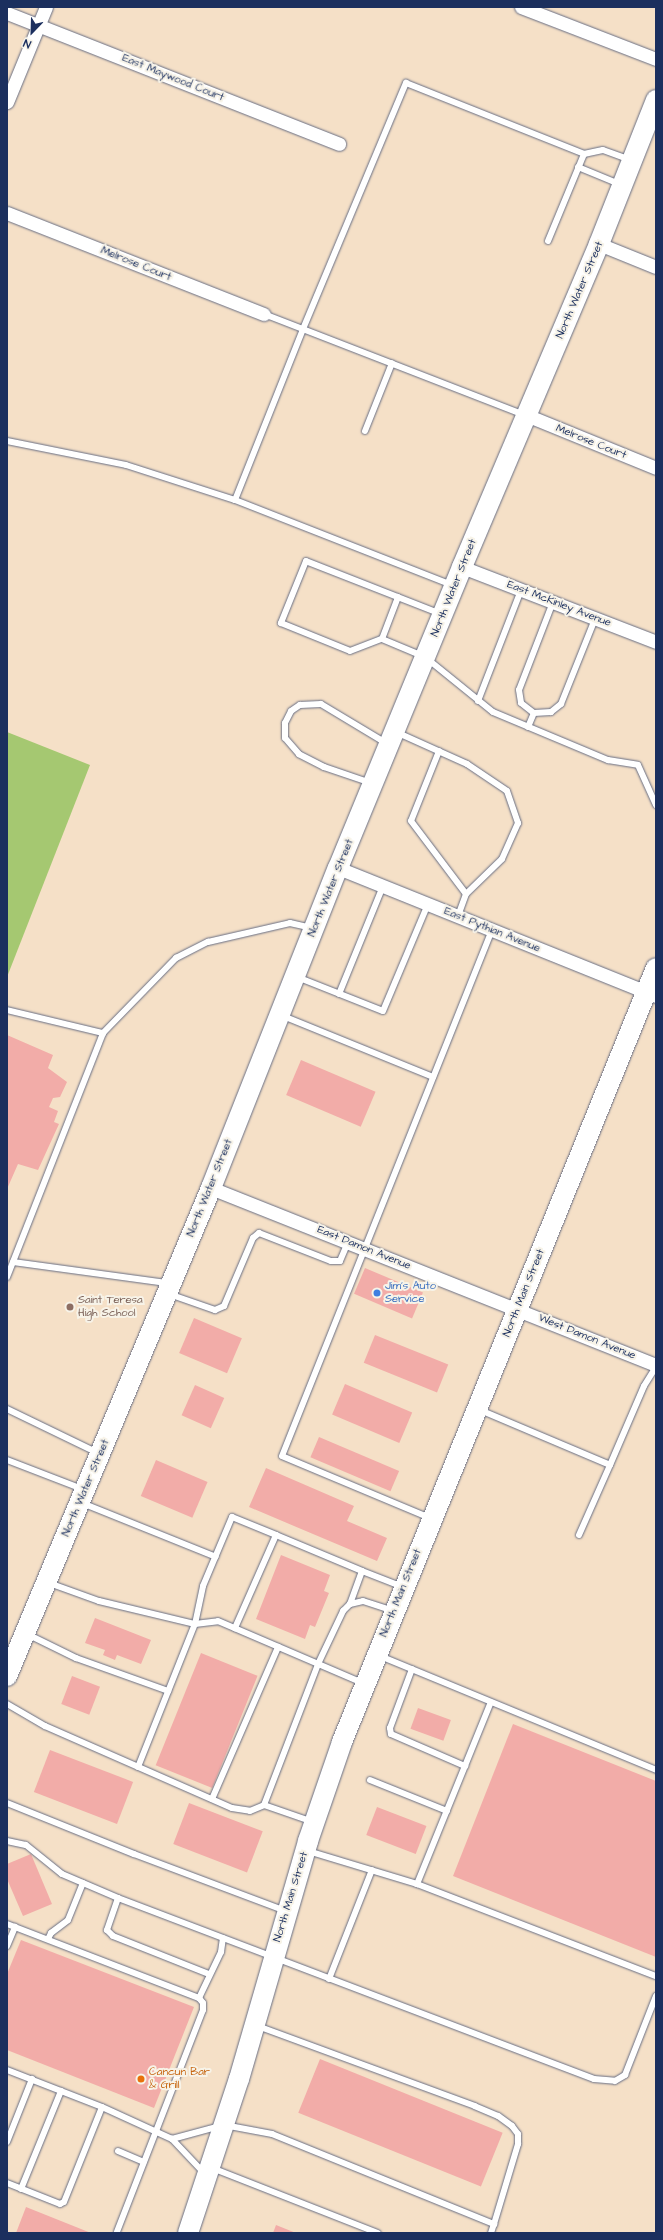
<!DOCTYPE html>
<style>
body{margin:0}
#map{position:relative;width:663px;height:2240px;overflow:hidden;background:#f5e0c7;font-family:"Architects Daughter",sans-serif}
div>[style]{position:absolute}
[style*='--x']{left:calc(var(--x)*1px);top:calc(var(--y)*1px);width:calc(var(--w)*1px);rotate:calc(var(--a)*1deg)}
.green>*{inset:0;background:#a5c871}
.building>*{inset:0;background:#f2aca8;transform-origin:0 0}
.roads{filter:drop-shadow(0 0 1px #676d83) drop-shadow(0 0 1px #676d83)}
.lane>*{height:6px;margin:-3px;padding:0 3px;transform-origin:3px;border-radius:3px;background:#fff}
.street>*{height:13px;margin:-6.5px;padding:0 6.5px;transform-origin:6.5px;border-radius:6.5px;background:#fff}
.primary>*{height:20px;margin:-10px;padding:0 10px;transform-origin:10px;border-radius:10px;background:#fff}
.dots>*{width:11px;height:11px;translate:-50% -50%;box-sizing:border-box;border:2px solid #f7f3e8;border-radius:50%}
span{translate:-50% -50%;white-space:nowrap;text-align:center;line-height:1.15;-webkit-text-stroke:4px #f7f3e8;paint-order:stroke}
.street-label{font-size:11px;color:#1b2f5e}
.shop-label{font-size:11px;color:#366cbe}
.left{translate:0 -50%;text-align:left}
.education-label{font-size:11px;color:#785e54}
.food-label{font-size:11px;color:#c56008}
.frame{position:absolute;inset:0;border:8px solid #1b2f5e;pointer-events:none}
.north{position:absolute;left:12px;top:12px;width:40px;height:40px;-webkit-text-stroke:3px #f7f3e8;paint-order:stroke;rotate:203deg;font-size:11px;font-weight:700;line-height:16px;text-align:center;color:#1b2f5e}
.north::after{content:'';display:block;margin:auto;width:14px;height:18px;background:#1b2f5e;clip-path:polygon(50% 0,100% 100%,50% 72%,0 100%)}
</style>
<div id="map">
<div class="green">
<i style="clip-path:polygon(7px 732px,90px 765px,7px 977px)"></i>
</div>
<div class="building">
<i style="clip-path:polygon(7px 1035px,53px 1055px,48px 1068px,67px 1082px,60px 1097px,53px 1098px,49px 1107px,58px 1111px,54px 1122px,59px 1124px,38px 1170px,18px 1164px,7px 1189px)"></i>
<i style="left:301px;top:1060px;width:81px;height:38px;rotate:23deg"></i>
<i style="left:365px;top:1268px;width:63px;height:28px;rotate:23deg"></i>
<i style="left:194px;top:1318px;width:52px;height:38px;rotate:23deg"></i>
<i style="left:375px;top:1335px;width:79px;height:30px;rotate:22deg"></i>
<i style="left:345px;top:1384px;width:73px;height:33px;rotate:23deg"></i>
<i style="left:195px;top:1385px;width:32px;height:33px;rotate:24deg"></i>
<i style="left:319px;top:1437px;width:87px;height:22px;rotate:23deg"></i>
<i style="left:156px;top:1460px;width:56px;height:39px;rotate:23deg"></i>
<i style="clip-path:polygon(266px 1468px,354px 1506px,347px 1521px,387px 1538px,377px 1561px,249px 1507px)"></i>
<i style="clip-path:polygon(281px 1555px,330px 1575px,324px 1591px,329px 1593px,315px 1627px,310px 1625px,305px 1639px,256px 1619px)"></i>
<i style="clip-path:polygon(95px 1618px,151px 1640px,141px 1664px,117px 1655px,115px 1660px,103px 1655px,105px 1650px,85px 1643px)"></i>
<i style="left:201px;top:1653px;width:61px;height:121px;rotate:22deg"></i>
<i style="left:72px;top:1676px;width:30px;height:30px;rotate:21deg"></i>
<i style="left:418px;top:1708px;width:35px;height:22px;rotate:20deg"></i>
<i style="clip-path:polygon(513px 1724px,656px 1781px,656px 1957px,453px 1876px)"></i>
<i style="left:50px;top:1750px;width:89px;height:45px;rotate:21deg"></i>
<i style="left:189px;top:1803px;width:79px;height:44px;rotate:21deg"></i>
<i style="left:377px;top:1807px;width:53px;height:30px;rotate:21deg"></i>
<i style="clip-path:polygon(31px 1854px,52px 1904px,23px 1916px,7px 1879px,7px 1864px)"></i>
<i style="clip-path:polygon(21px 1940px,194px 2007px,154px 2108px,7px 2050px,7px 1974px)"></i>
<i style="left:320px;top:2059px;width:197px;height:58px;rotate:22deg"></i>
<i style="clip-path:polygon(26px 2207px,91px 2233px,16px 2233px)"></i>
<i style="clip-path:polygon(276px 2225px,296px 2233px,273px 2233px)"></i>
</div>
<div class="roads">
<div class="lane">
<i style="--x:578;--y:167;--w:44;--a:22.5"></i>
<i style="--x:548;--y:241;--w:94;--a:-67.5"></i>
<i style="--x:264;--y:314;--w:279;--a:21.2"></i>
<i style="--x:365;--y:431;--w:73;--a:-68.3"></i>
<i style="--x:7;--y:441;--w:121;--a:11.4"></i>
<i style="--x:126;--y:465;--w:114;--a:17.8"></i>
<i style="--x:452;--y:585;--w:233;--a:-158.6"></i>
<i style="--x:235;--y:500;--w:184;--a:-68.3"></i>
<i style="--x:303;--y:329;--w:267;--a:-67.3"></i>
<i style="--x:406;--y:83;--w:192;--a:21.7"></i>
<i style="--x:584;--y:154;--w:19;--a:-12"></i>
<i style="--x:603;--y:150;--w:29;--a:20"></i>
<i style="--x:553;--y:602;--w:94;--a:111.1"></i>
<i style="--x:519;--y:690;--w:13;--a:81"></i>
<i style="--x:521;--y:703;--w:16;--a:38"></i>
<i style="--x:534;--y:713;--w:17;--a:-3"></i>
<i style="--x:551;--y:712;--w:13;--a:-39"></i>
<i style="--x:561;--y:704;--w:92;--a:-68.2"></i>
<i style="--x:441;--y:614;--w:145;--a:-158.6"></i>
<i style="--x:306;--y:561;--w:67;--a:112"></i>
<i style="--x:281;--y:623;--w:74;--a:22.1"></i>
<i style="--x:350;--y:651;--w:34;--a:-21"></i>
<i style="--x:382;--y:639;--w:47;--a:22.7"></i>
<i style="--x:425;--y:657;--w:87;--a:39"></i>
<i style="--x:493;--y:712;--w:125;--a:22.7"></i>
<i style="--x:608;--y:760;--w:30;--a:9"></i>
<i style="--x:638;--y:765;--w:44;--a:65.8"></i>
<i style="--x:382;--y:639;--w:45;--a:-69.1"></i>
<i style="--x:478;--y:701;--w:119;--a:-68.8"></i>
<i style="--x:528;--y:727;--w:15;--a:-67"></i>
<i style="--x:396;--y:732;--w:78;--a:24.3"></i>
<i style="--x:467;--y:764;--w:48;--a:34"></i>
<i style="--x:507;--y:791;--w:34;--a:71"></i>
<i style="--x:518;--y:823;--w:39;--a:114"></i>
<i style="--x:502;--y:859;--w:50;--a:135.8"></i>
<i style="--x:466;--y:894;--w:23;--a:110"></i>
<i style="--x:439;--y:751;--w:75;--a:111.8"></i>
<i style="--x:411;--y:821;--w:91;--a:53"></i>
<i style="--x:371;--y:783;--w:50;--a:-161.2"></i>
<i style="--x:324;--y:767;--w:28;--a:-153"></i>
<i style="--x:299;--y:754;--w:21;--a:-131"></i>
<i style="--x:285;--y:738;--w:15;--a:-90"></i>
<i style="--x:285;--y:723;--w:13;--a:-63"></i>
<i style="--x:291;--y:711;--w:11;--a:-34"></i>
<i style="--x:300;--y:705;--w:21;--a:-3"></i>
<i style="--x:321;--y:704;--w:76;--a:31"></i>
<i style="--x:297;--y:977;--w:92;--a:21.6"></i>
<i style="--x:383;--y:1011;--w:116;--a:-67.2"></i>
<i style="--x:339;--y:994;--w:117;--a:-67.8"></i>
<i style="--x:7;--y:1010;--w:99;--a:13.5"></i>
<i style="--x:283;--y:1016;--w:162;--a:22.1"></i>
<i style="--x:13;--y:1262;--w:155;--a:7.8"></i>
<i style="--x:7;--y:1277;--w:262;--a:-68.5"></i>
<i style="--x:103;--y:1033;--w:105;--a:-45.8"></i>
<i style="--x:176;--y:958;--w:36;--a:-27"></i>
<i style="--x:208;--y:942;--w:84;--a:-13"></i>
<i style="--x:290;--y:923;--w:22;--a:13"></i>
<i style="--x:169;--y:1294;--w:49;--a:19.2"></i>
<i style="--x:215;--y:1310;--w:10;--a:-24"></i>
<i style="--x:224;--y:1306;--w:74;--a:-66.9"></i>
<i style="--x:253;--y:1238;--w:8;--a:-40"></i>
<i style="--x:259;--y:1233;--w:77;--a:21.3"></i>
<i style="--x:331;--y:1261;--w:9;--a:0"></i>
<i style="--x:340;--y:1261;--w:21;--a:-67"></i>
<i style="--x:7;--y:1409;--w:101;--a:25.8"></i>
<i style="--x:480;--y:1410;--w:141;--a:22.9"></i>
<i style="--x:610;--y:1465;--w:86;--a:-66.7"></i>
<i style="--x:644;--y:1386;--w:22;--a:-58"></i>
<i style="--x:7;--y:1460;--w:80;--a:21.1"></i>
<i style="--x:82;--y:1503;--w:144;--a:21.9"></i>
<i style="--x:430;--y:1518;--w:160;--a:-157.3"></i>
<i style="--x:282;--y:1456;--w:566;--a:-68.24"></i>
<i style="--x:276;--y:1535;--w:93;--a:22.7"></i>
<i style="--x:579;--y:1535;--w:77;--a:-66.1"></i>
<i style="--x:49;--y:1583;--w:53;--a:19.8"></i>
<i style="--x:99;--y:1601;--w:99;--a:13.5"></i>
<i style="--x:195;--y:1624;--w:23;--a:-7"></i>
<i style="--x:218;--y:1621;--w:158;--a:23.2"></i>
<i style="--x:350;--y:1604;--w:35;--a:-70"></i>
<i style="--x:362;--y:1571;--w:44;--a:21.3"></i>
<i style="--x:27;--y:1634;--w:55;--a:26.1"></i>
<i style="--x:76;--y:1658;--w:98;--a:19.7"></i>
<i style="--x:380;--y:1656;--w:299;--a:22.4"></i>
<i style="--x:412;--y:1669;--w:63;--a:110.4"></i>
<i style="--x:390;--y:1728;--w:6;--a:81"></i>
<i style="--x:391;--y:1734;--w:81;--a:23.4"></i>
<i style="--x:7;--y:1704;--w:44;--a:30.1"></i>
<i style="--x:45;--y:1726;--w:204;--a:23.7"></i>
<i style="--x:232;--y:1808;--w:18;--a:9"></i>
<i style="--x:250;--y:1811;--w:15;--a:-23"></i>
<i style="--x:264;--y:1805;--w:52;--a:19.1"></i>
<i style="--x:138;--y:1767;--w:154;--a:-68.3"></i>
<i style="--x:195;--y:1624;--w:39;--a:-78"></i>
<i style="--x:203;--y:1586;--w:75;--a:-67.2"></i>
<i style="--x:232;--y:1517;--w:48;--a:22.2"></i>
<i style="--x:276;--y:1535;--w:102;--a:113.8"></i>
<i style="--x:370;--y:1780;--w:83;--a:21.9"></i>
<i style="--x:212;--y:1799;--w:166;--a:-66.5"></i>
<i style="--x:7;--y:1803;--w:137;--a:21.9"></i>
<i style="--x:134;--y:1854;--w:162;--a:20.6"></i>
<i style="--x:264;--y:1805;--w:151;--a:-69"></i>
<i style="--x:318;--y:1664;--w:59;--a:-64.7"></i>
<i style="--x:343;--y:1611;--w:10;--a:-45"></i>
<i style="--x:350;--y:1604;--w:13;--a:-13"></i>
<i style="--x:363;--y:1601;--w:32;--a:18"></i>
<i style="--x:7;--y:1841;--w:19;--a:12"></i>
<i style="--x:26;--y:1845;--w:46;--a:38.9"></i>
<i style="--x:62;--y:1874;--w:61;--a:23.2"></i>
<i style="--x:118;--y:1898;--w:509;--a:20.82"></i>
<i style="--x:594;--y:2079;--w:21;--a:5"></i>
<i style="--x:615;--y:2081;--w:12;--a:-31"></i>
<i style="--x:625;--y:2075;--w:85;--a:-68.6"></i>
<i style="--x:308;--y:1851;--w:114;--a:16.8"></i>
<i style="--x:417;--y:1884;--w:256;--a:21.1"></i>
<i style="--x:417;--y:1884;--w:196;--a:-67.9"></i>
<i style="--x:118;--y:1898;--w:34;--a:109"></i>
<i style="--x:107;--y:1930;--w:8;--a:45"></i>
<i style="--x:113;--y:1936;--w:103;--a:21.6"></i>
<i style="--x:7;--y:1924;--w:206;--a:21.1"></i>
<i style="--x:199;--y:1998;--w:6;--a:51"></i>
<i style="--x:203;--y:2003;--w:7;--a:90"></i>
<i style="--x:203;--y:2010;--w:238;--a:111.2"></i>
<i style="--x:48;--y:1939;--w:7;--a:-63"></i>
<i style="--x:51;--y:1933;--w:21;--a:-37"></i>
<i style="--x:68;--y:1920;--w:40;--a:-68"></i>
<i style="--x:7;--y:1946;--w:21;--a:-67"></i>
<i style="--x:329;--y:1979;--w:117;--a:-68.5"></i>
<i style="--x:199;--y:1998;--w:51;--a:-64.4"></i>
<i style="--x:221;--y:1952;--w:14;--a:-82"></i>
<i style="--x:7;--y:2070;--w:102;--a:21.3"></i>
<i style="--x:102;--y:2107;--w:77;--a:24.6"></i>
<i style="--x:7;--y:2142;--w:68;--a:-68.4"></i>
<i style="--x:118;--y:2151;--w:28;--a:23"></i>
<i style="--x:212;--y:2168;--w:178;--a:21.4"></i>
<i style="--x:204;--y:2173;--w:47;--a:-133.3"></i>
<i style="--x:172;--y:2139;--w:54;--a:-15.1"></i>
<i style="--x:224;--y:2125;--w:49;--a:10.6"></i>
<i style="--x:272;--y:2134;--w:240;--a:22.1"></i>
<i style="--x:494;--y:2224;--w:84;--a:-73.3"></i>
<i style="--x:518;--y:2144;--w:10;--a:-90"></i>
<i style="--x:518;--y:2134;--w:10;--a:-127"></i>
<i style="--x:512;--y:2126;--w:17;--a:-144"></i>
<i style="--x:498;--y:2116;--w:25;--a:-157"></i>
<i style="--x:475;--y:2106;--w:231;--a:-159.8"></i>
<i style="--x:7;--y:2183;--w:57;--a:21.6"></i>
<i style="--x:60;--y:2204;--w:4;--a:-27"></i>
<i style="--x:64;--y:2202;--w:102;--a:-68.2"></i>
<i style="--x:21;--y:2189;--w:106;--a:-67.8"></i>
<i style="--x:491;--y:2233;--w:9;--a:-72"></i>
</div>
<div class="street">
<i style="--x:521;--y:7;--w:145;--a:21.1"></i>
<i style="--x:7;--y:13;--w:357;--a:21.5"></i>
<i style="--x:7;--y:102;--w:103;--a:-67.7"></i>
<i style="--x:7;--y:213;--w:276;--a:21.5"></i>
<i style="--x:599;--y:244;--w:61;--a:22"></i>
<i style="--x:526;--y:415;--w:140;--a:22.2"></i>
<i style="--x:462;--y:567;--w:208;--a:21.1"></i>
<i style="--x:338;--y:868;--w:343;--a:21.9"></i>
<i style="--x:211;--y:1188;--w:479;--a:21.7"></i>
</div>
<div class="primary">
<i style="--x:7;--y:1676;--w:529;--a:-67.31"></i>
<i style="--x:211;--y:1188;--w:344;--a:-68.4"></i>
<i style="--x:338;--y:868;--w:326;--a:-67.6"></i>
<i style="--x:462;--y:567;--w:351;--a:-67"></i>
<i style="--x:599;--y:244;--w:155;--a:-68.4"></i>
<i style="--x:188;--y:2233;--w:162;--a:-71.7"></i>
<i style="--x:239;--y:2079;--w:248;--a:-73.8"></i>
<i style="--x:308;--y:1841;--w:105;--a:-71"></i>
<i style="--x:342;--y:1742;--w:835;--a:-67.92"></i>
</div>
</div>
<div class="dots">
<i style="left:377px;top:1293px;background:#3f7fe0"></i>
<i style="left:70px;top:1307px;background:#8d6e63"></i>
<i style="left:141px;top:2079px;background:#e8710a"></i>
</div>
<div class="street-label">
<span style="left:173px;top:78px;rotate:22deg">East Maywood Court</span>
<span style="left:136px;top:264px;rotate:22deg">Melrose Court</span>
<span style="left:580px;top:290px;rotate:-67deg">North Water Street</span>
<span style="left:591px;top:442px;rotate:22deg">Melrose Court</span>
<span style="left:454px;top:588px;rotate:-68deg">North Water Street</span>
<span style="left:559px;top:604px;rotate:21deg">East McKinley Avenue</span>
<span style="left:331px;top:888px;rotate:-68deg">North Water Street</span>
<span style="left:492px;top:930px;rotate:22deg">East Pythian Avenue</span>
<span style="left:210px;top:1188px;rotate:-68deg">North Water Street</span>
<span style="left:364px;top:1248px;rotate:22deg">East Damon Avenue</span>
<span style="left:524px;top:1293px;rotate:-68deg">North Main Street</span>
<span style="left:587px;top:1337px;rotate:22deg">West Damon Avenue</span>
<span style="left:86px;top:1488px;rotate:-67deg">North Water Street</span>
<span style="left:401px;top:1593px;rotate:-68deg">North Main Street</span>
<span style="left:291px;top:1897px;rotate:-73deg">North Main Street</span>
</div>
<div class="shop-label">
<span class="left" style="left:385px;top:1293px">Jim's Auto<br>Service</span>
</div>
<div class="education-label">
<span class="left" style="left:78px;top:1307px">Saint Teresa<br>High School</span>
</div>
<div class="food-label">
<span class="left" style="left:149px;top:2079px">Cancun Bar<br>&amp; Grill</span>
</div>
<div class="frame"></div>
<div class="north">N</div>
</div>
